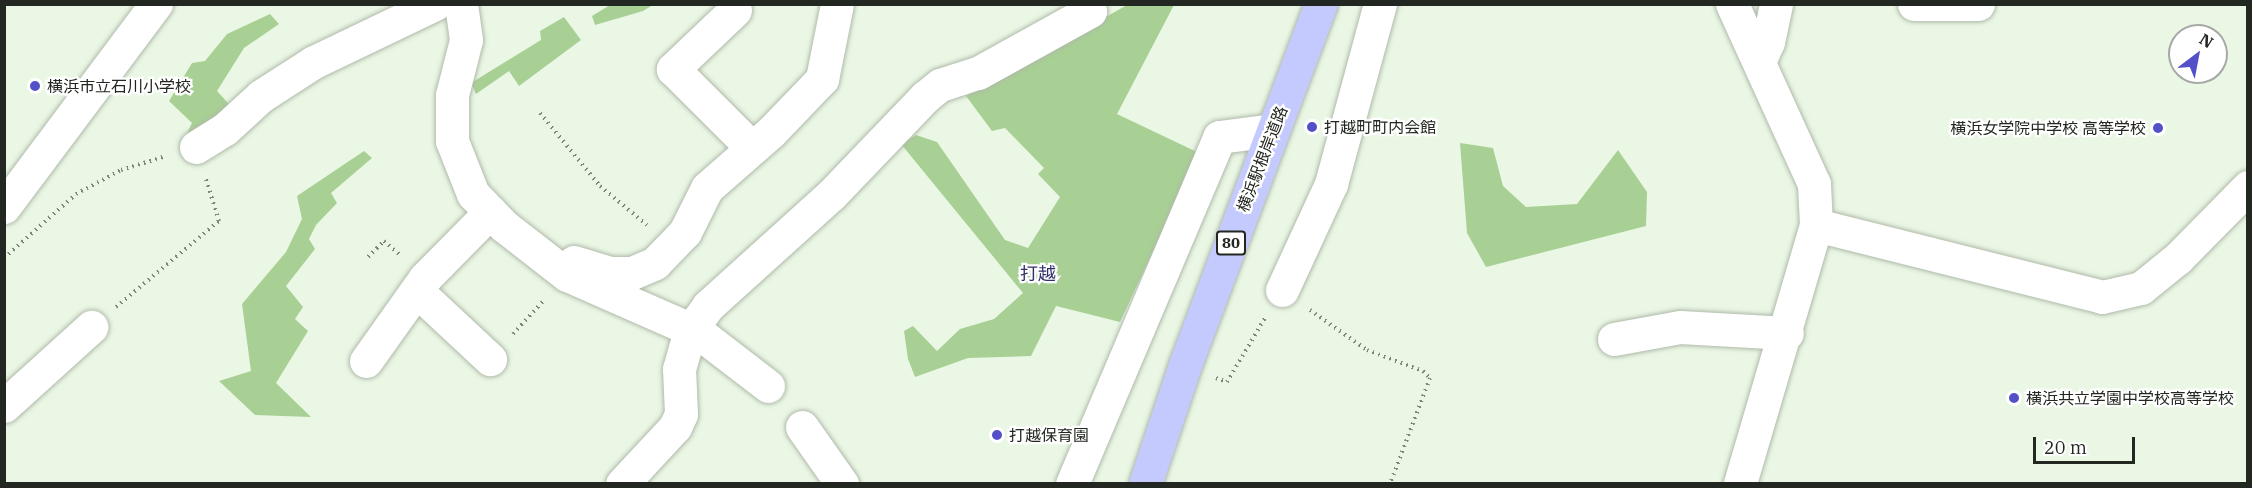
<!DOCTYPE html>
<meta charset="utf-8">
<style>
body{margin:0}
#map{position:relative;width:2252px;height:488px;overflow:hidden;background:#ebf7e5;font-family:"IBM Plex Serif","Noto Sans JP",serif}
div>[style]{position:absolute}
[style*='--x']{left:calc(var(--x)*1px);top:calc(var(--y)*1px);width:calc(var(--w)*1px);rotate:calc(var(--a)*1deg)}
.green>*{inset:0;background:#a8d094}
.path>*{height:4px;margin-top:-2px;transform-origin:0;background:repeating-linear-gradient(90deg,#7e857a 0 1.5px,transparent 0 6px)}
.roads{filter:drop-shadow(0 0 2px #afbaaa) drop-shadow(0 0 2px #afbaaa)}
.minor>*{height:33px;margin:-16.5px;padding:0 16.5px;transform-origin:16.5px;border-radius:16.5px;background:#fff}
.major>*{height:33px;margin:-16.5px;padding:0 16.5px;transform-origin:16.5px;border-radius:16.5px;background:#c5cafe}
.dots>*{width:16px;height:16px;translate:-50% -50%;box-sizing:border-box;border:3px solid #fff;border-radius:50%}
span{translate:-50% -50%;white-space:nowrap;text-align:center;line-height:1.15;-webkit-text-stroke:4.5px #fff;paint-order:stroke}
.shield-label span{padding:2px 4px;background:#fff;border:2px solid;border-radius:4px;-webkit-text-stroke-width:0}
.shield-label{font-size:15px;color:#232721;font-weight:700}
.poi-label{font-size:16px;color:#232721}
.left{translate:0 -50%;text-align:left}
.right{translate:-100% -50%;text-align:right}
.street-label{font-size:16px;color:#232721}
.neighbourhood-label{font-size:18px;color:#30306b}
.frame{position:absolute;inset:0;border:6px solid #232721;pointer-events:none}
.north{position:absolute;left:2168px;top:24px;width:60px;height:60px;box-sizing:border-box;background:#fff;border:2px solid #a7a9a6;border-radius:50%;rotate:32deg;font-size:16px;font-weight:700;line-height:24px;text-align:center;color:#232721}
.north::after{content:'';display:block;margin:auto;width:21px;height:27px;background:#5451c8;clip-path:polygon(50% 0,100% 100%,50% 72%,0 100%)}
.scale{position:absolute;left:2033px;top:437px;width:102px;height:27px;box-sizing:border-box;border:3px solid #232721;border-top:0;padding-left:8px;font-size:18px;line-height:21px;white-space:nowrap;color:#232721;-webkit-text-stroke:4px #fff;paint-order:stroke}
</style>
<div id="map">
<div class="green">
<i style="clip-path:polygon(610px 5px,610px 4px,653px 5px,643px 11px,595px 25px,592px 16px)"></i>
<i style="clip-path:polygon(1127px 5px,1174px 5px,1117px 114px,1199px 153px,1120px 322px,1056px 306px,1031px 356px,968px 358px,915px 377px,908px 359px,904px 331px,913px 326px,937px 351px,960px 329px,994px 319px,1023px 293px,901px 144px,916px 135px,937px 142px,1005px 240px,1028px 248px,1060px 197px,1038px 174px,1044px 168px,1005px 128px,992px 131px,966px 96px)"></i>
<i style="clip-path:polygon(270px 14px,279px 24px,244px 48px,217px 91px,228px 103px,229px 115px,185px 138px,192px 123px,169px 101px,192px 63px,205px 61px,227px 34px)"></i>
<i style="clip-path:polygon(564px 17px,581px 40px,519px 86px,509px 71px,476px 94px,471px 83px,541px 40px,540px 31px)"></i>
<i style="clip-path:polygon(1460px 143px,1493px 148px,1503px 186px,1526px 207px,1577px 204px,1618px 150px,1647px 192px,1646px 226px,1486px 267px,1467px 233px)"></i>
<i style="clip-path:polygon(364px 151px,372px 158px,331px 193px,337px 203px,316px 225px,309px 239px,315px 249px,286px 286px,303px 307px,295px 319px,308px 331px,276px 383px,311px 417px,255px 415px,219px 381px,251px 371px,242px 304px,286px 252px,302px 219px,297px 196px)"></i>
</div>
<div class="path">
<i style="--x:540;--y:113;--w:94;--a:50.6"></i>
<i style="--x:600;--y:186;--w:61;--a:39.7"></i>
<i style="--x:368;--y:257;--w:23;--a:-45"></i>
<i style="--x:384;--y:241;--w:21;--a:41"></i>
<i style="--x:4;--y:258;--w:96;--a:-41.6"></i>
<i style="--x:76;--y:194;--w:51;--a:-28.1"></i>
<i style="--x:121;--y:170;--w:44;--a:-17.2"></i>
<i style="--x:116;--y:307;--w:134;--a:-39.9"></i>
<i style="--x:219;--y:221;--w:44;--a:-107.2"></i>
<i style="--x:1310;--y:310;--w:70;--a:35.1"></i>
<i style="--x:1367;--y:350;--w:60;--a:20.6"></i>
<i style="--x:1423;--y:371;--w:10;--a:45"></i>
<i style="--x:1430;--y:378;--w:113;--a:110.7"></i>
<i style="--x:513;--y:334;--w:46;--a:-47.6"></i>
<i style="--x:1216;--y:378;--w:12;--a:20"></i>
<i style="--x:1227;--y:382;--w:74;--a:-59.3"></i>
</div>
<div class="roads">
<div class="minor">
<i style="--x:461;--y:4;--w:36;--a:82"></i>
<i style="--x:466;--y:40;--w:57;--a:104.3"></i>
<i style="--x:452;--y:95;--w:46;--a:90"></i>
<i style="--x:452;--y:141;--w:57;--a:68.4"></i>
<i style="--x:473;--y:194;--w:45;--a:45.9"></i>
<i style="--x:504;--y:226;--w:80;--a:37.9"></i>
<i style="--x:567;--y:275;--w:144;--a:23.7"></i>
<i style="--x:699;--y:333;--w:87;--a:37.5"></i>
<i style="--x:1732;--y:4;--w:198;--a:65.5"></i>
<i style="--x:1814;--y:184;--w:41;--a:87.2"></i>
<i style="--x:1816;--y:225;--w:270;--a:106.4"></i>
<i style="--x:1914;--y:4;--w:64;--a:0"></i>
<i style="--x:735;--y:10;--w:86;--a:136.4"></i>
<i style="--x:673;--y:69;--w:112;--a:45"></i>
<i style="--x:1759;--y:62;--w:22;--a:-66"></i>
<i style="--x:1768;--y:42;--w:39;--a:-78"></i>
<i style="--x:196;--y:147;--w:34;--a:-32"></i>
<i style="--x:225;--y:129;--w:49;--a:-42.5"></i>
<i style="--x:261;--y:96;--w:63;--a:-32.7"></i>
<i style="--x:314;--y:62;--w:134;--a:-25.6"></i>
<i style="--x:4;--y:207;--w:254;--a:-53.2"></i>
<i style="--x:1816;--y:225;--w:295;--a:14.1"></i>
<i style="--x:2102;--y:297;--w:40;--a:-13"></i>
<i style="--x:2141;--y:288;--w:48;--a:-39"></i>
<i style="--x:2178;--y:258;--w:100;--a:-45.4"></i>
<i style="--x:574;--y:262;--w:37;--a:17"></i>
<i style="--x:609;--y:273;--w:23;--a:0"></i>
<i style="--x:632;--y:273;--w:25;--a:-23"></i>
<i style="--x:655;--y:263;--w:43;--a:-45.9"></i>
<i style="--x:685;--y:232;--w:49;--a:-63.4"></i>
<i style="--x:707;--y:188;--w:85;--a:-41.2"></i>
<i style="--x:771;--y:132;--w:74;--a:-46.1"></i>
<i style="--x:822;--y:79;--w:76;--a:-78.7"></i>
<i style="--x:1282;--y:290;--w:117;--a:-65.2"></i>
<i style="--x:1331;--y:184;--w:187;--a:-74.8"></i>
<i style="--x:417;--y:291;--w:100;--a:43"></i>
<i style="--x:1614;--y:339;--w:67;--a:-10.3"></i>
<i style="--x:1680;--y:327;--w:107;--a:3.2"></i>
<i style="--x:366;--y:361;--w:102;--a:-54.6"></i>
<i style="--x:425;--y:278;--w:93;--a:-45.4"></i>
<i style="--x:4;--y:406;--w:118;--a:-42.2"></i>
<i style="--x:802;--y:427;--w:70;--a:54.9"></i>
<i style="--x:622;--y:484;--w:78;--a:-47.1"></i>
<i style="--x:675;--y:427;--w:14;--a:-65"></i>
<i style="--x:681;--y:414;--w:45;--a:-92.5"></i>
<i style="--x:679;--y:369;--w:22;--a:-74"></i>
<i style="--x:685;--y:348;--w:18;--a:-74"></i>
<i style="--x:690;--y:331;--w:31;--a:-54"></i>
<i style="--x:708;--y:306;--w:166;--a:-42.1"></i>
<i style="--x:831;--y:195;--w:136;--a:-46.2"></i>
<i style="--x:925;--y:97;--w:19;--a:-39"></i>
<i style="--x:940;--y:85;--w:40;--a:-18"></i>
<i style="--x:978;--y:73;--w:128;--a:-29"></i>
<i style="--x:1090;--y:11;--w:8;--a:-113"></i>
<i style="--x:1072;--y:484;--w:377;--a:-67"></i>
<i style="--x:1219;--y:137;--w:54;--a:-7.4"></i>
</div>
<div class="major">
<i style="--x:1145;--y:484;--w:126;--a:-71.4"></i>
<i style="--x:1185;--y:365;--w:386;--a:-69.4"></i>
</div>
</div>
<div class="dots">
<i style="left:35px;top:86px;background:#5451c8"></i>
<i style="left:1312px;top:127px;background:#5451c8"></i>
<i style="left:2158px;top:128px;background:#5451c8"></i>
<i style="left:2014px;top:398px;background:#5451c8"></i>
<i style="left:997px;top:435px;background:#5451c8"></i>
</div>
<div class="shield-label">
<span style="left:1231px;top:243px">80</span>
</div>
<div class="poi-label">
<span class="left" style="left:47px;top:86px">横浜市立石川小学校</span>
<span class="left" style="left:1324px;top:127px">打越町町内会館</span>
<span class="right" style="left:2146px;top:128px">横浜女学院中学校 高等学校</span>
<span class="left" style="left:2026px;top:398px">横浜共立学園中学校高等学校</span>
<span class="left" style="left:1009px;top:435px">打越保育園</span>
</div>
<div class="street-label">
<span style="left:1262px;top:159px;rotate:-69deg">横浜駅根岸道路</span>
</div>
<div class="neighbourhood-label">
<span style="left:1038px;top:274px">打越</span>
</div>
<div class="frame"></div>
<div class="north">N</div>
<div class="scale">20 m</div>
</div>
